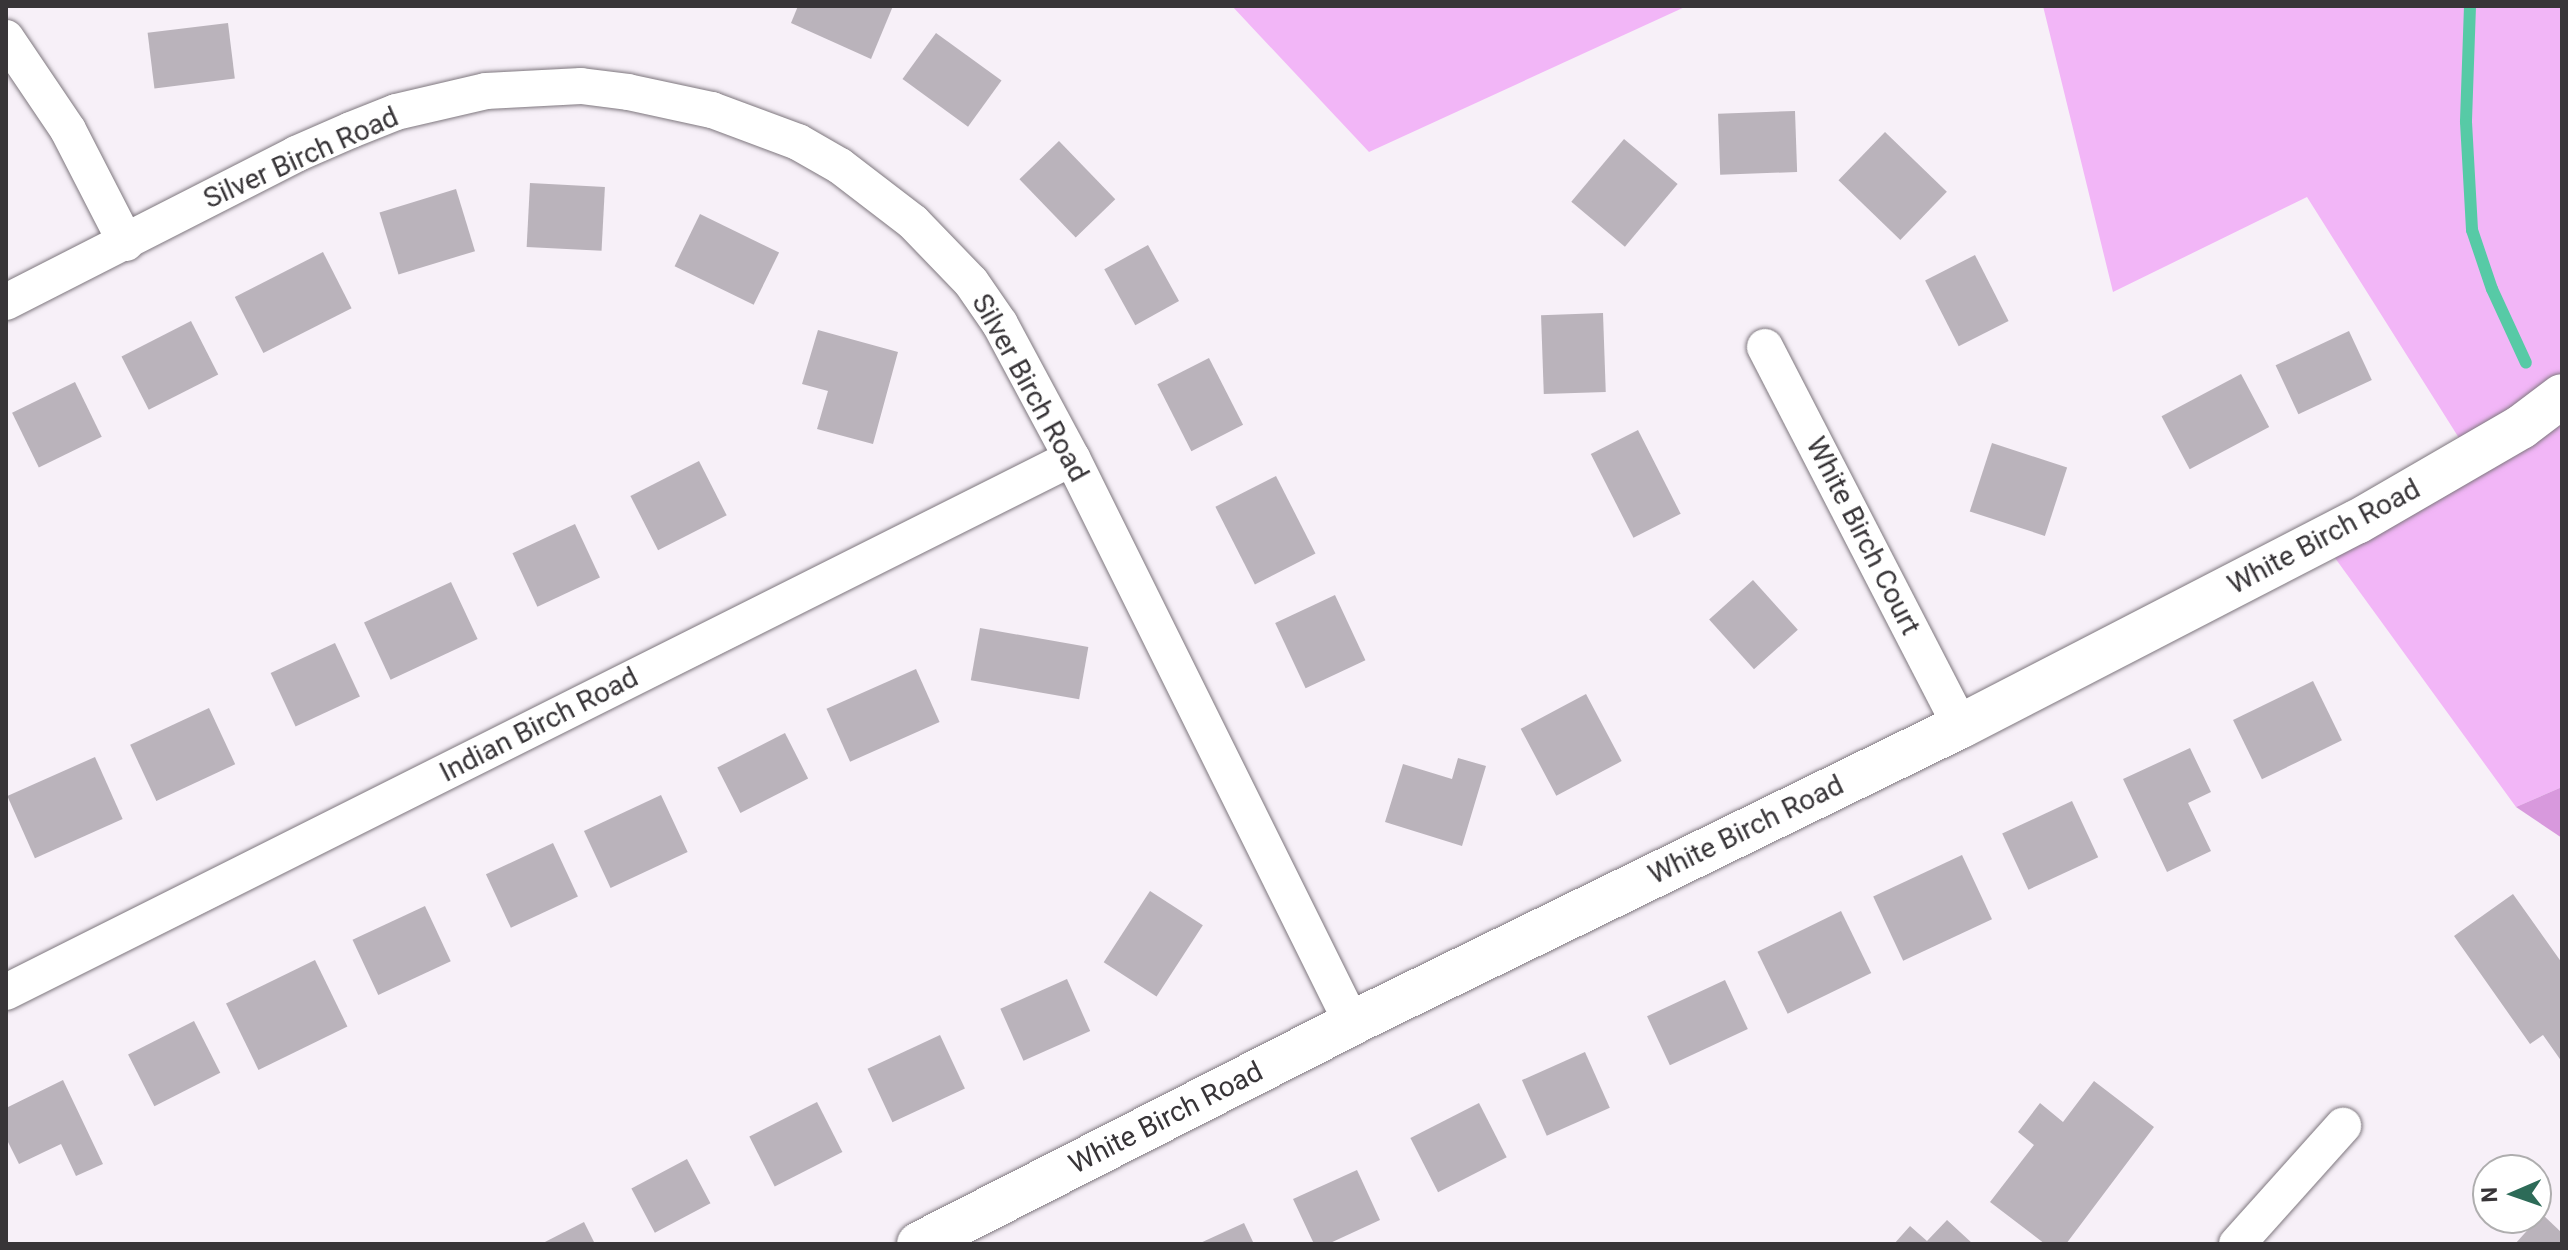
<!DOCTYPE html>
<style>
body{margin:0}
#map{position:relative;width:2568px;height:1250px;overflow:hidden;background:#f7f0f8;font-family:Roboto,sans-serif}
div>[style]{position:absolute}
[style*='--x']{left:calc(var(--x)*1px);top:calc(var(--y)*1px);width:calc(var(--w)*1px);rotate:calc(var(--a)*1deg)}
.green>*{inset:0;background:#f2b6f7}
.forest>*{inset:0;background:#d899dd}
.stream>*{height:12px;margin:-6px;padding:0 6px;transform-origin:6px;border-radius:6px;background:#57caa6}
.building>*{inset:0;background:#bab3bb;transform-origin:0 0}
.roads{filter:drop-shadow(0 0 2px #7e777e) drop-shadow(0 0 2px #7e777e)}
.minor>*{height:36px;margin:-18px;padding:0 18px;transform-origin:18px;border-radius:18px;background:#fff}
.tertiary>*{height:44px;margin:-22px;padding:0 22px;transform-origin:22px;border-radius:22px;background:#fff}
span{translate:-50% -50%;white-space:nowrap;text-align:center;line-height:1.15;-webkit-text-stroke:6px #fff;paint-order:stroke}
.street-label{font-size:28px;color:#383538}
.frame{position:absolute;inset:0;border:8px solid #383538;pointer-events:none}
.north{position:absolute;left:2472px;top:1154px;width:80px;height:80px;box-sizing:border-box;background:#fff;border:2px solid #afaeaf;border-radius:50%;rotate:268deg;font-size:22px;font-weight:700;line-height:32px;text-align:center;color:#383538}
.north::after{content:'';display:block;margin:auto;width:28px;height:36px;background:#2d6b58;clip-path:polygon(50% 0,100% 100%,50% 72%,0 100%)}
</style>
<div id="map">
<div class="green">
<i style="clip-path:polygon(1232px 6px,1687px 6px,1369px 152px)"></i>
<i style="clip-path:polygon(2043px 6px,2562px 6px,2562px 787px,2516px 807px,2327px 547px,2476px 465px,2307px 197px,2113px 292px)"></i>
</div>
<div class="forest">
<i style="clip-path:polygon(2562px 787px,2562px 838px,2516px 807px)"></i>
</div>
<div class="stream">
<i style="--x:2470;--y:6;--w:116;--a:92"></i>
<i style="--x:2466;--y:122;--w:108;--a:86.8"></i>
<i style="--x:2472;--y:230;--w:62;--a:71.3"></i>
<i style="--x:2492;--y:289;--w:81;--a:65.3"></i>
</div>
<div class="building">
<i style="clip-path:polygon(798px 6px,893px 6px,871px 59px,791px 23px)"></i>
<i style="left:228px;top:23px;width:56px;height:81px;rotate:83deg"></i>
<i style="left:936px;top:33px;width:81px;height:57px;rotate:36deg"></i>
<i style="left:1795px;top:111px;width:61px;height:77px;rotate:88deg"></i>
<i style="left:1885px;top:132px;width:86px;height:67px;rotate:44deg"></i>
<i style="left:1624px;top:139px;width:70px;height:82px;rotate:40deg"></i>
<i style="left:1059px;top:141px;width:81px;height:55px;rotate:46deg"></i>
<i style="left:530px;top:183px;width:75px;height:64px;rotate:3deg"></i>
<i style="left:456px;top:189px;width:65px;height:80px;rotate:73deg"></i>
<i style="left:700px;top:214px;width:88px;height:58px;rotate:26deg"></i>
<i style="left:1148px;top:245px;width:64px;height:50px;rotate:61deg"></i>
<i style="left:323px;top:252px;width:63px;height:99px;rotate:63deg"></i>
<i style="left:1975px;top:255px;width:74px;height:56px;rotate:63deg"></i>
<i style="left:1603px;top:313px;width:79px;height:62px;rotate:88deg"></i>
<i style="left:191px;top:321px;width:60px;height:78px;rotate:63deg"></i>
<i style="clip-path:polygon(818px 330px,898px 352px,873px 444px,817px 429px,828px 391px,802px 384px)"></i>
<i style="left:2349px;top:331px;width:54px;height:81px;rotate:65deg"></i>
<i style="left:1209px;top:358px;width:75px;height:58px;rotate:63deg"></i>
<i style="left:2241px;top:374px;width:60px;height:90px;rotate:62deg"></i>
<i style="left:75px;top:382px;width:61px;height:70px;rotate:64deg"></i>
<i style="left:1638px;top:430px;width:94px;height:53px;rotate:63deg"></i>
<i style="left:1992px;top:443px;width:79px;height:72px;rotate:18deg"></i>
<i style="left:699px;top:461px;width:61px;height:77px;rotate:63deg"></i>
<i style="left:1276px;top:476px;width:87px;height:68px;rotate:63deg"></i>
<i style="left:575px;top:524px;width:59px;height:69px;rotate:65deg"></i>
<i style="left:1753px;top:580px;width:67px;height:59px;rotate:48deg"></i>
<i style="left:451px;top:582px;width:63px;height:96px;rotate:65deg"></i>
<i style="left:1335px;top:595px;width:72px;height:66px;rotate:65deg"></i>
<i style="left:980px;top:628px;width:110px;height:53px;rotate:10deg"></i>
<i style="left:335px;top:643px;width:59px;height:71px;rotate:65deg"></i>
<i style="left:916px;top:669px;width:58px;height:98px;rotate:66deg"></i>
<i style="left:2313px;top:681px;width:66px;height:89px;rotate:64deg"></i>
<i style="left:1586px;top:694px;width:76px;height:74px;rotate:62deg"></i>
<i style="left:209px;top:708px;width:62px;height:87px;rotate:65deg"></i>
<i style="left:785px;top:733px;width:51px;height:76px;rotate:63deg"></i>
<i style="clip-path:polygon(2190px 748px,2211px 792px,2188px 803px,2211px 851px,2167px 872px,2123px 779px)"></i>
<i style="left:95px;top:757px;width:68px;height:96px;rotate:66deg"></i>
<i style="clip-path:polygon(1458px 758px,1486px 766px,1462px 846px,1385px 822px,1403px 764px,1452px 779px)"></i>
<i style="left:661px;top:795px;width:63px;height:85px;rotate:65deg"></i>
<i style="left:2072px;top:801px;width:62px;height:77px;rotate:65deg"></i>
<i style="left:553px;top:843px;width:59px;height:74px;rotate:65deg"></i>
<i style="left:1962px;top:855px;width:71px;height:98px;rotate:65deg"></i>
<i style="left:1150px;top:891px;width:63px;height:85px;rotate:33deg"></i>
<i style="clip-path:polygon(2513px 894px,2562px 963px,2562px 1062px,2543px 1035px,2530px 1044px,2454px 936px)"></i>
<i style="left:425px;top:906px;width:61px;height:80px;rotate:65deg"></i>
<i style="left:1841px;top:911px;width:69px;height:93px;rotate:64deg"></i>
<i style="left:315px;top:960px;width:74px;height:99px;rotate:64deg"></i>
<i style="left:1067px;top:979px;width:57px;height:73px;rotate:66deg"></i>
<i style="left:1725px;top:980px;width:54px;height:86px;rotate:65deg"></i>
<i style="left:194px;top:1021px;width:58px;height:74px;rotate:63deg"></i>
<i style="left:940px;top:1035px;width:59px;height:80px;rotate:65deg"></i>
<i style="left:1585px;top:1052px;width:61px;height:69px;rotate:66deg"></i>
<i style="clip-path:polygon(63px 1080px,103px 1164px,76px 1176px,61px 1144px,19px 1164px,6px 1138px,6px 1108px)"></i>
<i style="clip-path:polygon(2094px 1081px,2154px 1127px,2066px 1244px,2045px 1244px,1990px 1202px,2034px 1145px,2018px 1132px,2040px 1103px,2063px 1122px)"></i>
<i style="left:817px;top:1102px;width:56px;height:76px;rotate:63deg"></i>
<i style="left:1479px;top:1103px;width:61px;height:77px;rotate:63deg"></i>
<i style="left:687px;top:1159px;width:50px;height:63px;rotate:62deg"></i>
<i style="clip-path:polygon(1357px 1170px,1380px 1220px,1328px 1244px,1314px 1244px,1293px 1199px)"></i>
<i style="clip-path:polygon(2542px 1214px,2562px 1233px,2562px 1244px,2515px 1244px)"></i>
<i style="clip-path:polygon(1947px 1220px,1973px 1244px,1894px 1244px,1910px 1226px,1927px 1241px)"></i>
<i style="clip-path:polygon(584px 1222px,595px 1244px,541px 1244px)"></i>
<i style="clip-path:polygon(1244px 1223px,1254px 1244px,1198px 1244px)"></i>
</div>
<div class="roads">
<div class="minor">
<i style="--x:6;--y:38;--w:111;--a:56"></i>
<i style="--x:68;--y:130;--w:127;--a:62.8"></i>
<i style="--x:6;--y:302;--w:326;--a:-27"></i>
<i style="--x:296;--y:154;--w:60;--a:-23.6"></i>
<i style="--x:351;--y:130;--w:48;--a:-21.8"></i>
<i style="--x:396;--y:112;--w:92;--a:-13.1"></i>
<i style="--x:486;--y:91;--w:95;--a:-3"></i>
<i style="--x:581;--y:86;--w:47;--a:7.3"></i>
<i style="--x:628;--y:92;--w:86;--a:12.1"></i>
<i style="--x:712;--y:110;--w:92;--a:20.4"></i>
<i style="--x:798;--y:142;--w:48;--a:29.7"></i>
<i style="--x:840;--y:166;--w:92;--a:37.5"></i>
<i style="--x:913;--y:222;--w:83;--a:46"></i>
<i style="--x:971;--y:282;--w:51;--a:55.4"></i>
<i style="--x:1000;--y:324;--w:152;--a:61.8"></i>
<i style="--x:1072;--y:458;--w:631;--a:63.64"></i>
<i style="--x:1765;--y:347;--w:427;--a:62.7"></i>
<i style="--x:6;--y:992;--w:1192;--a:-26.61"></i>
<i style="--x:2237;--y:1244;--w:159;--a:-48.1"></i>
</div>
<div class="tertiary">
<i style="--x:919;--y:1244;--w:486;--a:-27"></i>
<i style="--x:1352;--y:1023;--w:678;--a:-26"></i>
<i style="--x:1961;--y:726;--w:445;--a:-27.3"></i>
<i style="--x:2357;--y:522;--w:190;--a:-30.1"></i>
<i style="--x:2521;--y:427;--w:51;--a:-37.1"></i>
</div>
</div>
<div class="street-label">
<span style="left:301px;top:158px;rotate:-24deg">Silver Birch Road</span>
<span style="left:1030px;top:388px;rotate:61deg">Silver Birch Road</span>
<span style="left:1863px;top:536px;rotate:63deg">White Birch Court</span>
<span style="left:2324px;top:537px;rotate:-28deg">White Birch Road</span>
<span style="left:539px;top:725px;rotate:-27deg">Indian Birch Road</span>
<span style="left:1746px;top:830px;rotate:-26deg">White Birch Road</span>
<span style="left:1166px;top:1118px;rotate:-27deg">White Birch Road</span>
</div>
<div class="frame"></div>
<div class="north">N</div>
</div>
